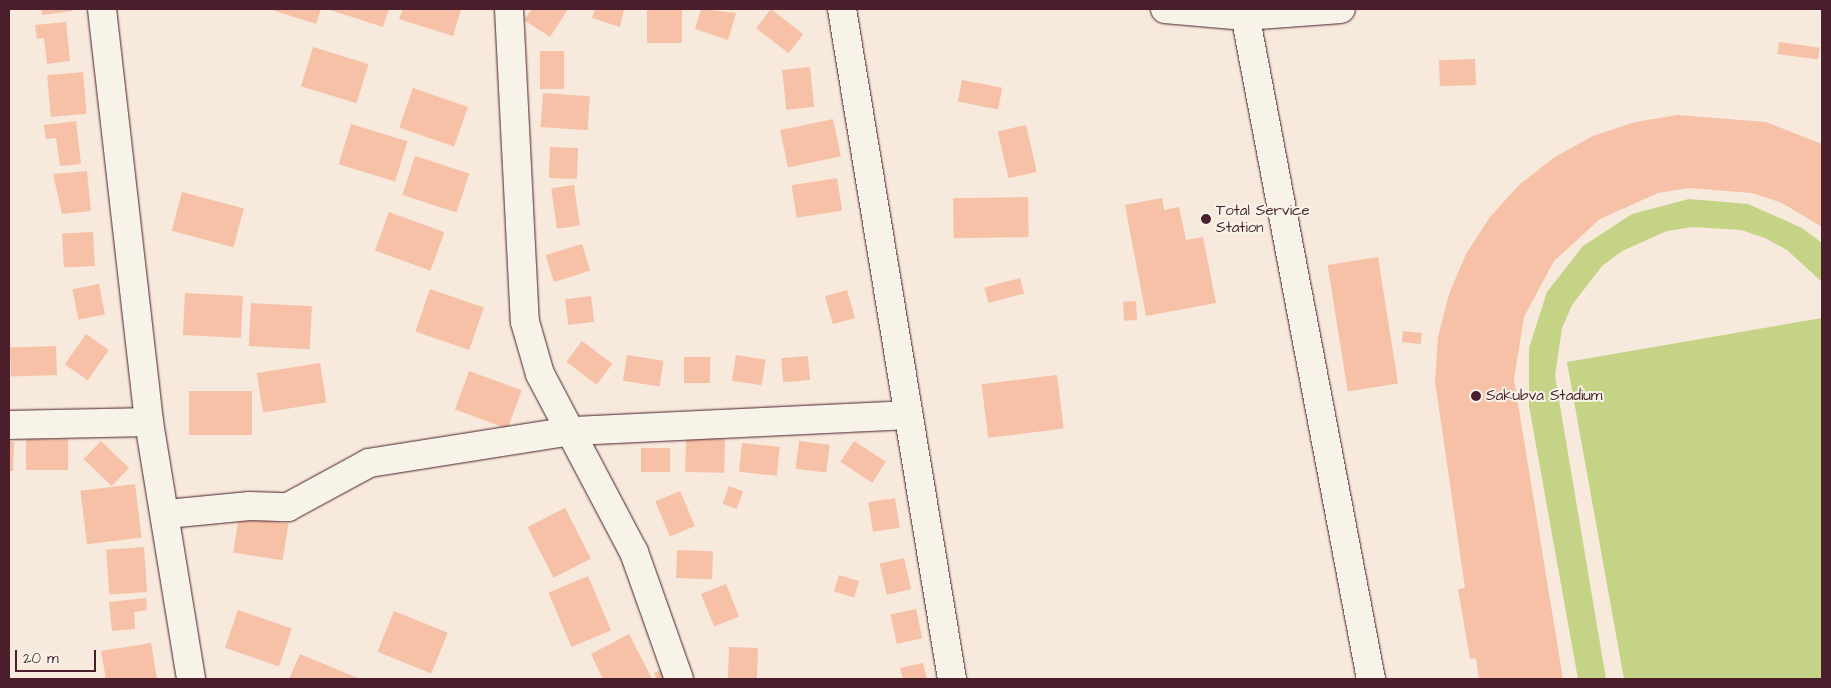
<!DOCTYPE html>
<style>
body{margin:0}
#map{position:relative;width:1831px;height:688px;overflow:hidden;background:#f7e9db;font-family:"Architects Daughter",sans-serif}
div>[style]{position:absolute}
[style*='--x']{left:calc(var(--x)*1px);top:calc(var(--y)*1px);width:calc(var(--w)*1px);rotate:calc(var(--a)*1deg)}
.green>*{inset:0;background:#c5d387}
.building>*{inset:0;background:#f6c1a7;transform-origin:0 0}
.roads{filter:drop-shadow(0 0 1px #4a1f2b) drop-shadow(0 0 1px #4a1f2b)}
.minor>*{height:28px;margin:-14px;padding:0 14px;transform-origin:14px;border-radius:14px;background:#f7f3e8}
.dots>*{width:14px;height:14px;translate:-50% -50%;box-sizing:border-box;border:2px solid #f7f3e8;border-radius:50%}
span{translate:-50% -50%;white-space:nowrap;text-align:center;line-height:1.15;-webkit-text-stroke:4px #f7f3e8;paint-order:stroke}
.poi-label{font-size:15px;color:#4a1f2b}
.left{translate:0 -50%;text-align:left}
.frame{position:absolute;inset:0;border:10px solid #4a1f2b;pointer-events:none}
.scale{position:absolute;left:15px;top:650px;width:81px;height:22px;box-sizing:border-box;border:2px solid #4a1f2b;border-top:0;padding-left:6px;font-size:15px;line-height:18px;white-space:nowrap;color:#4a1f2b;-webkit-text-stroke:4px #f7f3e8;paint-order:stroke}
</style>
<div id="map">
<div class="green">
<i style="clip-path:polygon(1689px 199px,1748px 204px,1802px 228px,1822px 243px,1822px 282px,1787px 250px,1765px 238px,1741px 230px,1692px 227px,1667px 231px,1622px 251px,1602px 266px,1572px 305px,1562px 328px,1555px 376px,1606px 679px,1578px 679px,1529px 406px,1529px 348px,1547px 292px,1583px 246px,1632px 214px)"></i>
<i style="clip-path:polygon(1822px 318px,1822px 679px,1624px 679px,1567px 362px)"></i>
</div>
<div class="building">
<i style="clip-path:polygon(41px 9px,72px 9px,72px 11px,42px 15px)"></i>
<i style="clip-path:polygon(269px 9px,321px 9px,316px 24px)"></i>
<i style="clip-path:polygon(327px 9px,389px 9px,383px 27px)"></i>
<i style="clip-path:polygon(403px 9px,461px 9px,453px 36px,399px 19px)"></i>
<i style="clip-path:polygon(532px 9px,568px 9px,550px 37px,524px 20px)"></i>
<i style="clip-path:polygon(595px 9px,624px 9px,620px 27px,592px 18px)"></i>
<i style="left:647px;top:9px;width:35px;height:34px"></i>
<i style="clip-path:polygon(701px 9px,736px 13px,728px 40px,695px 29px)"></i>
<i style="left:771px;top:9px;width:41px;height:24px;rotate:38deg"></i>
<i style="clip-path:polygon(66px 22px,70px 61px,47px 64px,44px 38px,37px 39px,35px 25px)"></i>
<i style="left:1779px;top:42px;width:41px;height:12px;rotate:8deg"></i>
<i style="left:313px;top:47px;width:58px;height:41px;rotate:17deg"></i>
<i style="left:540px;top:51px;width:24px;height:38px"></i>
<i style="left:1475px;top:59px;width:26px;height:36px;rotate:88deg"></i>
<i style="left:810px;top:67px;width:40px;height:28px;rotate:84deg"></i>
<i style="left:83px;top:72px;width:42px;height:36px;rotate:85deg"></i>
<i style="left:962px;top:80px;width:41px;height:22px;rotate:11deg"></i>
<i style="left:413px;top:88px;width:58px;height:42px;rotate:19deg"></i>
<i style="left:543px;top:93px;width:47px;height:34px;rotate:4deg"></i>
<i style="clip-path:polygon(1678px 115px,1766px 122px,1822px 144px,1822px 227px,1782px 203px,1752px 193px,1689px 188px,1658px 193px,1600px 219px,1554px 261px,1524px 317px,1514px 379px,1563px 679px,1479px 679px,1476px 658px,1470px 659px,1458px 589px,1465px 588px,1435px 381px,1438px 337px,1449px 294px,1466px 254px,1490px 217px,1520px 184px,1555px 157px,1593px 136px,1635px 122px)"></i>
<i style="left:833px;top:119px;width:38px;height:54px;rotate:78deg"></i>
<i style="clip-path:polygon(76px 121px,81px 164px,60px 166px,56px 138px,46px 139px,44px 125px)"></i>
<i style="left:351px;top:124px;width:59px;height:42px;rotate:17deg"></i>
<i style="left:1026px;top:125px;width:48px;height:29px;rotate:77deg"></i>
<i style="left:550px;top:147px;width:28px;height:31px;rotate:2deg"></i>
<i style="left:415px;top:156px;width:57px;height:41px;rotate:18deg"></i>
<i style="clip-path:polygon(87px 171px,91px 211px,62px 214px,53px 174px)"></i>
<i style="left:837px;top:178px;width:33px;height:46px;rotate:81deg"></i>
<i style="left:574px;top:185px;width:41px;height:23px;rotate:82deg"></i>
<i style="left:182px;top:192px;width:64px;height:40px;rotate:15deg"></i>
<i style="left:1028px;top:197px;width:40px;height:75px;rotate:89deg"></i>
<i style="clip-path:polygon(1162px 198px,1164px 210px,1179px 207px,1186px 240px,1203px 237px,1216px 303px,1146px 316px,1125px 205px)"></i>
<i style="left:389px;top:212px;width:59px;height:41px;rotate:20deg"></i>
<i style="left:93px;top:232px;width:34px;height:31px;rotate:87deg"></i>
<i style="left:582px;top:244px;width:28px;height:38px;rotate:73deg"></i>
<i style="left:1378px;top:257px;width:128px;height:51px;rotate:81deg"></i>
<i style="left:1020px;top:278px;width:16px;height:37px;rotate:75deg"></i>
<i style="left:99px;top:284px;width:31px;height:27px;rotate:79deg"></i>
<i style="left:430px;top:289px;width:57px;height:45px;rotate:19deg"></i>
<i style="left:847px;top:290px;width:29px;height:23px;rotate:74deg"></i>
<i style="left:185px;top:293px;width:58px;height:42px;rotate:3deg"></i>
<i style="left:591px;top:296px;width:26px;height:26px;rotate:83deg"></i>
<i style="left:1136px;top:301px;width:19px;height:13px;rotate:87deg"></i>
<i style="left:251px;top:303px;width:61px;height:43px;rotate:3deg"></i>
<i style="left:1403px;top:331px;width:19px;height:11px;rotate:6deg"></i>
<i style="left:86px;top:334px;width:28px;height:37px;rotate:35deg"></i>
<i style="left:582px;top:341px;width:38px;height:26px;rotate:37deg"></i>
<i style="left:56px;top:346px;width:29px;height:46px;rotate:88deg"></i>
<i style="left:627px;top:355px;width:37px;height:26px;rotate:9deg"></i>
<i style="left:736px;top:355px;width:30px;height:26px;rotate:9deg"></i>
<i style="left:808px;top:356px;width:24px;height:27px;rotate:85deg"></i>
<i style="left:684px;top:357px;width:26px;height:26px"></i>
<i style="left:320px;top:363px;width:40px;height:64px;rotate:81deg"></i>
<i style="left:469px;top:371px;width:56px;height:41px;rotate:20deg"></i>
<i style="left:1057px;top:375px;width:54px;height:76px;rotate:83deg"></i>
<i style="left:189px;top:391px;width:63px;height:44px"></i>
<i style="left:686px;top:433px;width:39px;height:39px;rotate:1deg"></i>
<i style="left:26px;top:439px;width:42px;height:31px"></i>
<i style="clip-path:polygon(9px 441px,14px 442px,13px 471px,9px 471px)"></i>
<i style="left:101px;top:441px;width:39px;height:25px;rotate:44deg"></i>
<i style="left:799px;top:441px;width:31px;height:28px;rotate:7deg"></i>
<i style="left:854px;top:441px;width:38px;height:25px;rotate:33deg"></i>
<i style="left:742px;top:443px;width:38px;height:29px;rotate:6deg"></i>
<i style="left:641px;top:448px;width:29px;height:24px"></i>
<i style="left:135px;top:484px;width:54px;height:55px;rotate:83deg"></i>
<i style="left:729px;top:486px;width:15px;height:19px;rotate:20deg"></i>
<i style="left:680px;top:491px;width:38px;height:27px;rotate:67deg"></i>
<i style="left:895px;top:498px;width:30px;height:27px;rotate:81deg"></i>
<i style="left:565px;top:508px;width:57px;height:42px;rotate:63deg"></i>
<i style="left:239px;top:516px;width:50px;height:37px;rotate:9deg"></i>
<i style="left:144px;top:547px;width:45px;height:38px;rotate:86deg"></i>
<i style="left:677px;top:550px;width:36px;height:28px;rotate:2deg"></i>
<i style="left:904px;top:558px;width:32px;height:25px;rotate:77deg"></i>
<i style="left:839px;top:575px;width:21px;height:17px;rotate:17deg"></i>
<i style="left:588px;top:576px;width:59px;height:43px;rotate:67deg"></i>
<i style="left:726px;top:584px;width:35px;height:27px;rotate:68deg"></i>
<i style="clip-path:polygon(146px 598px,147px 610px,134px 612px,135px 629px,112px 631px,109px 602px)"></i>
<i style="left:916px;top:609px;width:30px;height:26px;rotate:78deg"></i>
<i style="left:238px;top:610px;width:57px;height:40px;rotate:19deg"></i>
<i style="left:394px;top:611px;width:58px;height:44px;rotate:22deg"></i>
<i style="clip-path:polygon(629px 634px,652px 679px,603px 679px,591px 654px)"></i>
<i style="clip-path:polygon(151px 643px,157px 679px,106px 679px,101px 651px)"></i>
<i style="left:729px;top:647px;width:29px;height:32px;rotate:2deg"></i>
<i style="clip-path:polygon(300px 654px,360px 679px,289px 679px)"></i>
<i style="clip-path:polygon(923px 663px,927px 679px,903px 679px,900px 668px)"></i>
<i style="clip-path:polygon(669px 667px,674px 679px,656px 679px,654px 673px)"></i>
</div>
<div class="roads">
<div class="minor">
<i style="--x:102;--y:9;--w:416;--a:83.5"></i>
<i style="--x:149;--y:422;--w:260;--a:80.7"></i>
<i style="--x:509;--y:9;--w:313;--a:87.1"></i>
<i style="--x:525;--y:322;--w:54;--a:73.9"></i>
<i style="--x:540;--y:374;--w:201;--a:62.2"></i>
<i style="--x:634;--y:552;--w:135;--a:70.5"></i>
<i style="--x:842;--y:9;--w:679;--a:80.68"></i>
<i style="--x:1165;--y:9;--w:80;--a:5"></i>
<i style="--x:1245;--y:16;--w:96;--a:-4.2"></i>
<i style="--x:1244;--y:9;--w:682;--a:79.27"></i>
<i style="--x:9;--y:425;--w:140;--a:-1.2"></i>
<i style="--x:167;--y:514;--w:83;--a:-5.5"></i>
<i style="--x:250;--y:506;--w:38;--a:2"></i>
<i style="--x:288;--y:507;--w:92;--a:-28.5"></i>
<i style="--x:369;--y:463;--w:206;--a:-9"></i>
<i style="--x:572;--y:431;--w:335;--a:-2.7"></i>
</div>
</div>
<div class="dots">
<i style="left:1206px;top:219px;background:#4a1f2b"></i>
<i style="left:1476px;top:396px;background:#4a1f2b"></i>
</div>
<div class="poi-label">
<span class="left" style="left:1216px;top:219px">Total Service<br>Station</span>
<span class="left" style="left:1486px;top:396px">Sakubva Stadium</span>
</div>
<div class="frame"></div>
<div class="scale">20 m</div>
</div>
